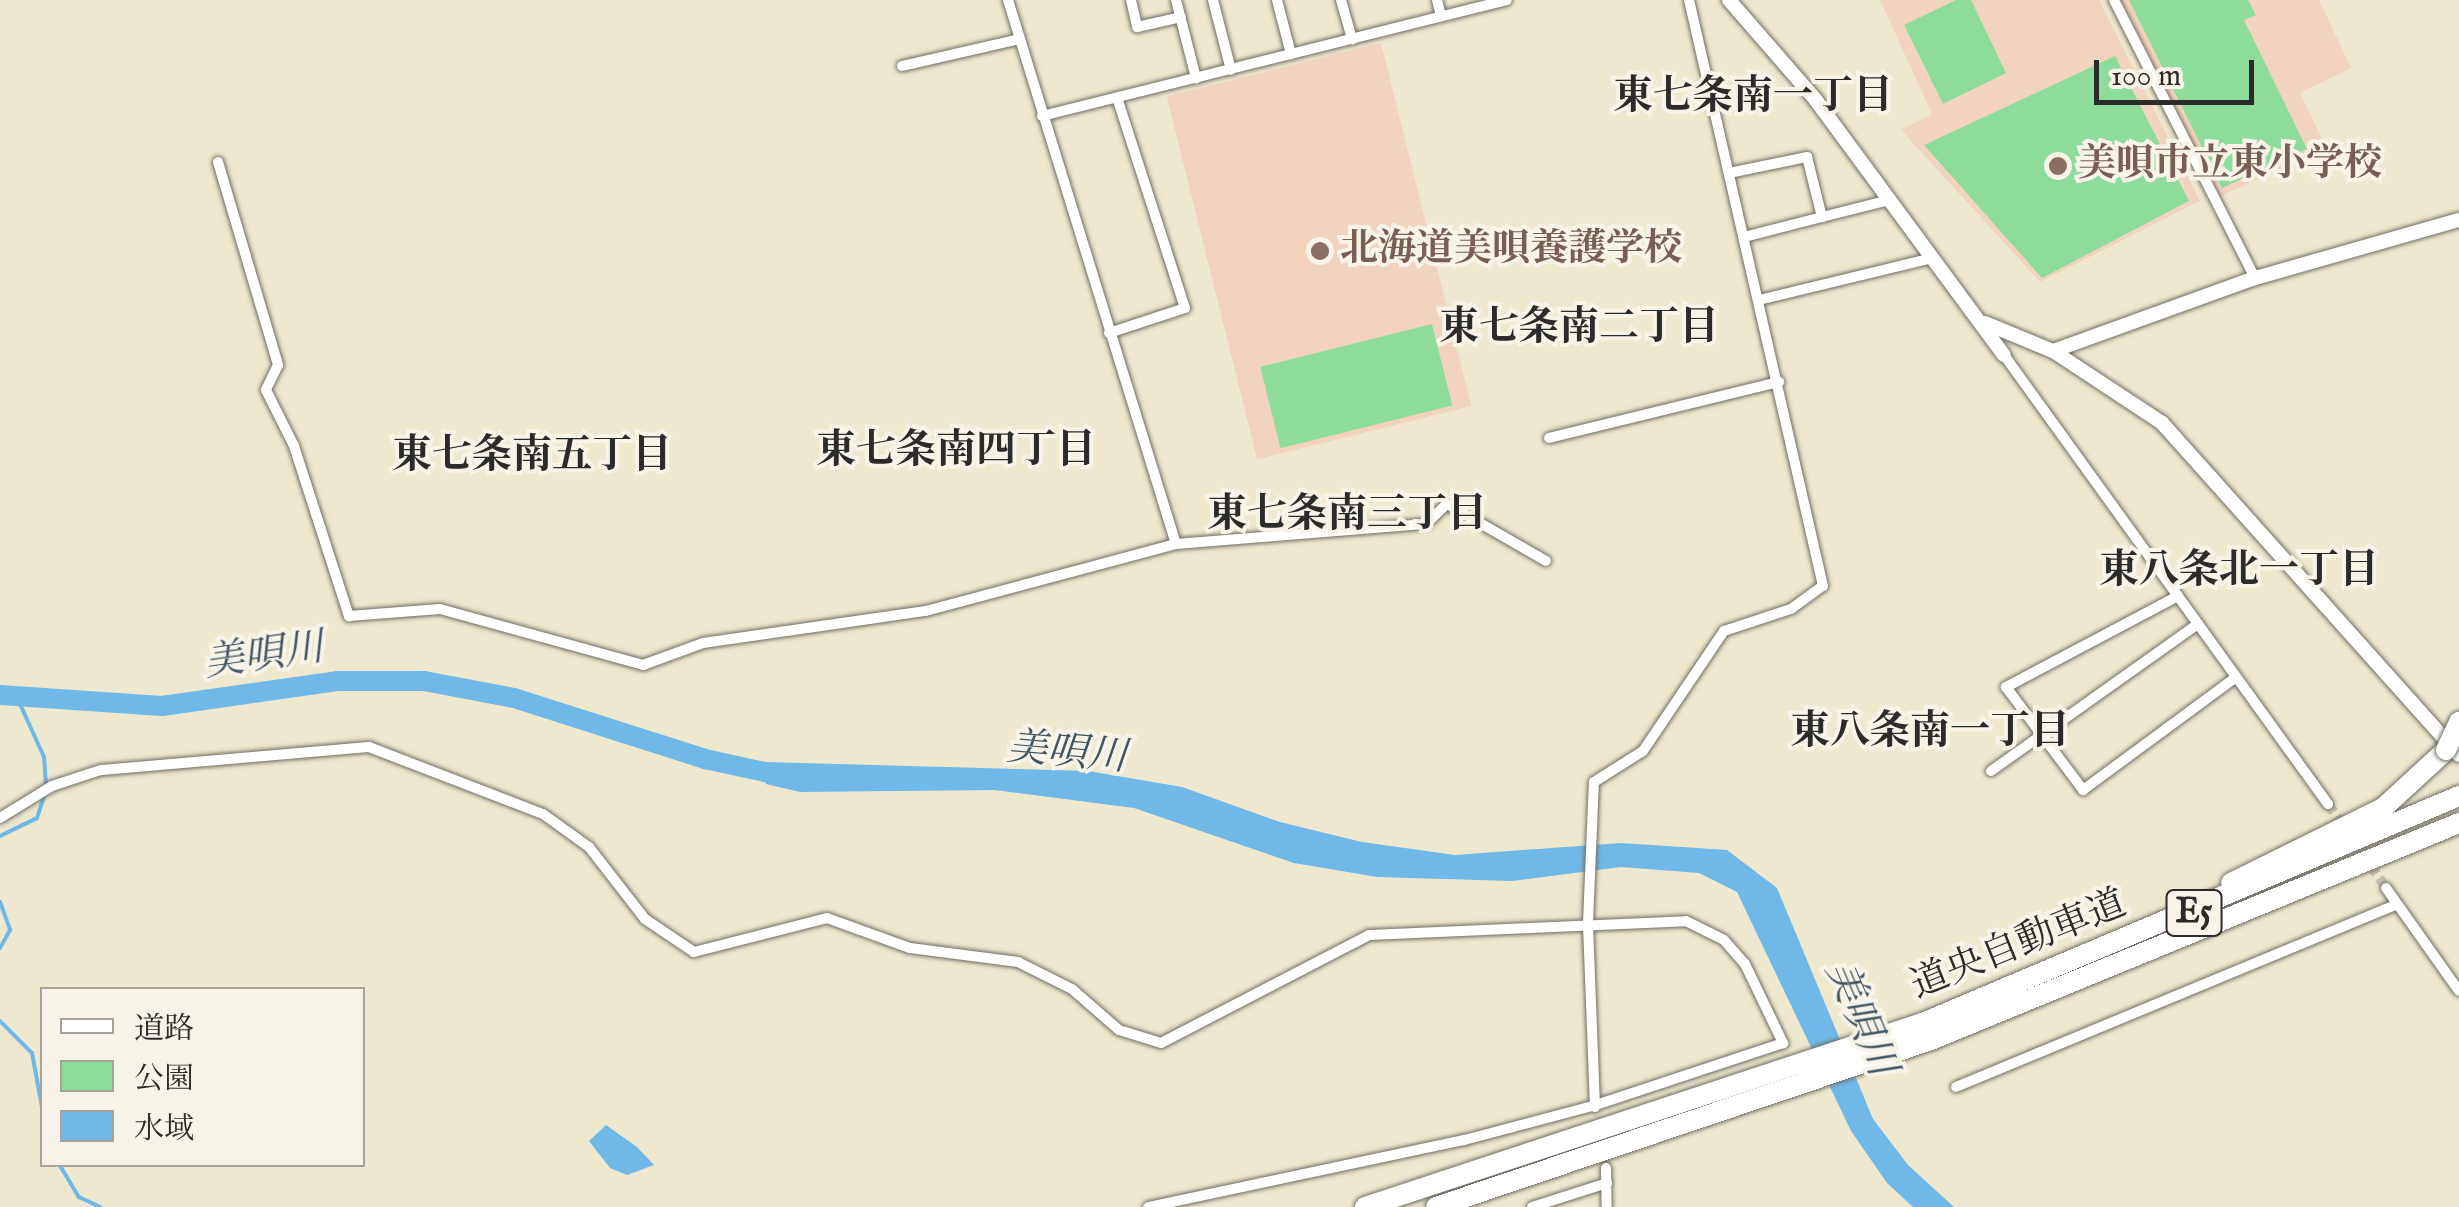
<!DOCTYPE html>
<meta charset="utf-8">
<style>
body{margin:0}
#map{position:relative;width:2459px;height:1207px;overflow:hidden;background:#eee8ce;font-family:"IM FELL English","Noto Serif JP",serif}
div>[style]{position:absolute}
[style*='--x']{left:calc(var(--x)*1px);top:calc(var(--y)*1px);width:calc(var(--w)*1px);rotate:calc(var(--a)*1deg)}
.built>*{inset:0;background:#f2d4be;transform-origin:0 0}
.green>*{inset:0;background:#8edc9a;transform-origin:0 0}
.water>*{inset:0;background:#70b8e8}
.stream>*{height:4px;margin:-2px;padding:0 2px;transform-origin:2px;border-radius:2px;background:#70b8e8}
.river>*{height:20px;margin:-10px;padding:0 10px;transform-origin:10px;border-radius:10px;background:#70b8e8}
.minor-tunnel>*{height:10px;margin-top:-5px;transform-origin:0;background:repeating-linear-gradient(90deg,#c7c2ad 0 10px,transparent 0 15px)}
.roads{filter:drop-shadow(0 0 2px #6f6d64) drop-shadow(0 0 2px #6f6d64)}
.minor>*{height:10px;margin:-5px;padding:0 5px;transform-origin:5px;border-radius:5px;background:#fff}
.tertiary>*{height:14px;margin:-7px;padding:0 7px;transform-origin:7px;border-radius:7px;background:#fff}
.motorway>*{height:20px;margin:-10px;padding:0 10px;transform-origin:10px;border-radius:10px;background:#fff}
.bridges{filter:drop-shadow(0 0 2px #6f6d64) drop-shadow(0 0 2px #6f6d64)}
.motorway-bridge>*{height:20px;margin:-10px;padding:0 10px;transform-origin:10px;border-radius:10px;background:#fff}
.dots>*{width:28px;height:28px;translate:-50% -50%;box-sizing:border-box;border:5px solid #f7f3e8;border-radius:50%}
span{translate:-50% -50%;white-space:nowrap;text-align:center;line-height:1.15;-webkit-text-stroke:8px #f7f3e8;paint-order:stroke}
.shield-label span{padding:2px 8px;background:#f7f3e8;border:2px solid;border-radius:8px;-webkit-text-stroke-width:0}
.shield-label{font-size:35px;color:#2b2b2b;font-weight:700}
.education-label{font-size:38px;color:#785e54;font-weight:700}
.left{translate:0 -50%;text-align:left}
.street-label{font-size:38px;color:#2b2b2b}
.neighbourhood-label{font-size:40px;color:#2b2b2b;font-weight:700}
.water-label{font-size:40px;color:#405564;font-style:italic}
.legend{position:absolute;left:40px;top:987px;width:325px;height:180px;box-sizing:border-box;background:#f7f3e8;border:2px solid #a5a39c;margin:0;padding:12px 18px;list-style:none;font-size:30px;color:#2b2b2b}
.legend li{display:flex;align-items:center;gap:20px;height:50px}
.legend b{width:50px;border:2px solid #a5a39c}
.scale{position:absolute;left:2094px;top:60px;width:160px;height:45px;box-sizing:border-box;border:5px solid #2b2b2b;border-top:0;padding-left:12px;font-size:30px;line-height:35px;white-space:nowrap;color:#2b2b2b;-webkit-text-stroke:8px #f7f3e8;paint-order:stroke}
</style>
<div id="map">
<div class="built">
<i style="clip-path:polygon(1880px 0,2099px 0,2200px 201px,2040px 282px,1901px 130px,1932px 114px)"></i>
<i style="clip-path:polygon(2121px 0,2319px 0,2351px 68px,2300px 93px,2327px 149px,2220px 196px)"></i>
<i style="left:1381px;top:43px;width:374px;height:221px;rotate:76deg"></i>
</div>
<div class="green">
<i style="clip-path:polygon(1956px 0,1971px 0,2006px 73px,1943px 104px,1904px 25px)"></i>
<i style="clip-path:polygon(2129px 0,2248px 0,2256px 15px,2244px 20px,2307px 149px,2222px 188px)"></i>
<i style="clip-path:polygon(2115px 56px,2189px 201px,2042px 278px,1924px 145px)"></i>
<i style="left:1432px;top:324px;width:84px;height:177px;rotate:76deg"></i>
</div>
<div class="water">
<i style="clip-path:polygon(765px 762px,1088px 771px,1182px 787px,1280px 822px,1362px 842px,1455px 855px,1621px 843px,1727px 850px,1777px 888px,1873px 1119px,1908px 1165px,1954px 1207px,1913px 1207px,1887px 1183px,1851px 1131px,1737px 892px,1699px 873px,1621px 867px,1512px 881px,1377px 877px,1294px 863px,1134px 808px,994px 790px,800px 792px,766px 784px)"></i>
<i style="clip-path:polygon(606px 1125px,637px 1147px,654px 1165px,627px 1175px,610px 1168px,589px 1141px)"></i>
</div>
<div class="stream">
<i style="--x:16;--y:695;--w:68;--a:65.7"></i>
<i style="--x:44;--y:757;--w:30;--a:86"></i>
<i style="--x:0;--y:836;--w:41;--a:-25.9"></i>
<i style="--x:37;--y:818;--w:23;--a:-72"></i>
<i style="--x:0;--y:902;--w:30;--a:70"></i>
<i style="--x:10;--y:930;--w:21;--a:119"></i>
<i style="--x:0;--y:1021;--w:45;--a:45"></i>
<i style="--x:32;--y:1053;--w:55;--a:79.5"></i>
<i style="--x:59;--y:1164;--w:39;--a:59"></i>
<i style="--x:79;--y:1197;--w:23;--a:25"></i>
</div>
<div class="river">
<i style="--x:0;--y:695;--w:162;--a:3.9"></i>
<i style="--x:162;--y:706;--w:177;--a:-8.1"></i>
<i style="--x:337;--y:681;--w:87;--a:0"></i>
<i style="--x:424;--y:681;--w:92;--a:10.7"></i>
<i style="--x:514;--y:698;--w:201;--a:17.7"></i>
<i style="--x:705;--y:759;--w:89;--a:12.3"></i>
</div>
<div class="minor-tunnel">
<i style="--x:2328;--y:804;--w:102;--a:55.4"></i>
</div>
<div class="roads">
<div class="minor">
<i style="--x:1008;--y:0;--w:569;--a:72.84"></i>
<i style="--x:1131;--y:0;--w:28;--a:77"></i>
<i style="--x:1137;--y:27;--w:45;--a:-12.8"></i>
<i style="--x:1176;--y:0;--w:81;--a:75.6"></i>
<i style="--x:1213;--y:0;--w:72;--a:75.6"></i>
<i style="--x:1277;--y:0;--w:56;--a:75.5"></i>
<i style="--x:1341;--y:0;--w:41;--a:74.2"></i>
<i style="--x:1437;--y:0;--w:16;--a:76"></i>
<i style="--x:2114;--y:0;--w:312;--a:63.1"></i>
<i style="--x:902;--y:66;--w:121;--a:-12.9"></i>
<i style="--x:1042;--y:116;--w:479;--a:-14"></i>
<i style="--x:218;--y:162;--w:212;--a:73.5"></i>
<i style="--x:278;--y:365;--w:28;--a:116"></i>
<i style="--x:266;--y:390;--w:63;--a:63.4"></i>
<i style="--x:294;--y:446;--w:179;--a:72.1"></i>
<i style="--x:349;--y:616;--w:91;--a:-4.4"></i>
<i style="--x:440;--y:609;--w:211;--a:15.4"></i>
<i style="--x:643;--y:665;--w:64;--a:-20.1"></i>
<i style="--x:703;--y:643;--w:225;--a:-8.2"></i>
<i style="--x:926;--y:611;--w:259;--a:-15"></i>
<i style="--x:1176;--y:544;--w:251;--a:-4.6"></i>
<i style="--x:1426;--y:524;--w:29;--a:-44"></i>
<i style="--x:1447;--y:504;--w:114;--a:29.9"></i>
<i style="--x:1729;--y:173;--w:80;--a:-11.6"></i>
<i style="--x:1807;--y:157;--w:62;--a:76"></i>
<i style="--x:1822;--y:217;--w:81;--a:165.6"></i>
<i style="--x:1822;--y:217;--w:69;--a:-14.2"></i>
<i style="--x:1759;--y:300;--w:178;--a:-13.6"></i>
<i style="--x:1109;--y:333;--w:80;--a:-18.2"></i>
<i style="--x:1185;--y:308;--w:221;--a:-107.9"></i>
<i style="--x:2004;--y:355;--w:554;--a:54.19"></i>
<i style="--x:1549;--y:438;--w:237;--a:-13.7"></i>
<i style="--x:2178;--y:596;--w:195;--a:152.1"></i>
<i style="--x:2006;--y:687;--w:129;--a:53.2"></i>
<i style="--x:2083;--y:790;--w:190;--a:-36.4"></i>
<i style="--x:1991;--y:771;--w:254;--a:-35.4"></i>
<i style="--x:0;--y:818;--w:61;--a:-31.6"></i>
<i style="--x:52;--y:786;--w:52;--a:-18.1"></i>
<i style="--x:101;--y:770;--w:269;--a:-4.9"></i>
<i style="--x:369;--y:747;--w:186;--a:21.1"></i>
<i style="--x:543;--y:814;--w:57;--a:35.7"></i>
<i style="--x:589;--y:847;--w:91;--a:52.1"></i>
<i style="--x:645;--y:919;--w:59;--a:34"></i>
<i style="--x:694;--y:952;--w:137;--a:-14.3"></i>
<i style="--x:827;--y:918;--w:88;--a:19.9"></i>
<i style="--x:910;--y:948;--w:109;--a:7.4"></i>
<i style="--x:1018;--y:962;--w:60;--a:26.6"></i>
<i style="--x:1072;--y:989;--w:62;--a:41.1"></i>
<i style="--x:1119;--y:1030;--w:44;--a:17.2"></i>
<i style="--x:1161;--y:1043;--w:234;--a:-27.4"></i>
<i style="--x:1369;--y:935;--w:317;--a:-2.5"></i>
<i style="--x:1686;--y:921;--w:42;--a:26.6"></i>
<i style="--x:1724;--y:940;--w:32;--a:49"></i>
<i style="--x:1745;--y:964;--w:88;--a:64.3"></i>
<i style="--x:1783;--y:1043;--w:197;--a:161.7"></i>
<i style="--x:1596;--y:1105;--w:137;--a:165.1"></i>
<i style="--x:1464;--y:1140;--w:323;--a:168"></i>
<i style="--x:2386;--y:888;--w:126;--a:54.7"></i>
<i style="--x:1956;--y:1087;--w:476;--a:-22.5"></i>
<i style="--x:1595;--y:1107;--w:184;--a:-92.2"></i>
<i style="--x:1588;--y:923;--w:141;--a:-87.6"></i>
<i style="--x:1594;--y:782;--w:58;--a:-32.3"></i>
<i style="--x:1643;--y:751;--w:145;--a:-56"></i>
<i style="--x:1724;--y:631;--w:71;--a:-18.2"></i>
<i style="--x:1791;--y:609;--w:39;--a:-36"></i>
<i style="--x:1823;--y:586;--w:601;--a:-102.88"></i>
<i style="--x:1606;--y:1168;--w:39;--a:89"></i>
<i style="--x:1532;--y:1207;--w:79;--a:-17.7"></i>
</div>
<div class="tertiary">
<i style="--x:1729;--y:0;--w:131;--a:49"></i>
<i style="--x:1815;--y:99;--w:318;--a:53.6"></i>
<i style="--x:1985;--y:323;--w:74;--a:22.4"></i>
<i style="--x:2053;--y:351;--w:131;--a:33.4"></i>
<i style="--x:2162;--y:423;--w:445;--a:48.2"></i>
<i style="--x:2053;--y:351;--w:215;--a:-19.9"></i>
<i style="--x:2255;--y:278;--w:212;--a:-15.9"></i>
</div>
<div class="motorway">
<i style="--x:2231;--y:883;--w:169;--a:-26.3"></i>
<i style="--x:2383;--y:808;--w:86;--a:-42.6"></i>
<i style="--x:1365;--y:1207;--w:590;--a:-18.28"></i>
<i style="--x:1925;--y:1022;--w:580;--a:-22.94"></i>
<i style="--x:1436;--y:1207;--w:522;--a:-18.64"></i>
<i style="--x:1931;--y:1040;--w:571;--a:-22.34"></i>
</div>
</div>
<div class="bridges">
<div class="motorway-bridge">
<i style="--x:2446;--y:750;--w:31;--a:-65"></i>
</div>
</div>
<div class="dots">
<i style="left:2058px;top:166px;background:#8d6e63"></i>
<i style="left:1320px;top:251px;background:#8d6e63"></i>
</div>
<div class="shield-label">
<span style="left:2194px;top:913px">E5</span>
</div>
<div class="education-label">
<span class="left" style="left:2078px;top:166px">美唄市立東小学校</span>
<span class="left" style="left:1340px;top:251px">北海道美唄養護学校</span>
</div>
<div class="street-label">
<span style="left:2019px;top:946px;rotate:-22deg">道央自動車道</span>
</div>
<div class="neighbourhood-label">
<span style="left:1753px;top:98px">東七条南一丁目</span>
<span style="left:1579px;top:329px">東七条南二丁目</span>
<span style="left:956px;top:452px">東七条南四丁目</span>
<span style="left:532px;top:457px">東七条南五丁目</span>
<span style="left:1347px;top:516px">東七条南三丁目</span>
<span style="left:2239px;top:572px">東八条北一丁目</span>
<span style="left:1930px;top:733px">東八条南一丁目</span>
</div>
<div class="water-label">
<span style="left:264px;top:657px;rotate:-8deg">美唄川</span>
<span style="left:1067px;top:754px;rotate:5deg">美唄川</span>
<span style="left:1859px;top:1019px;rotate:67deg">美唄川</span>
</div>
<ul class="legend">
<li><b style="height:12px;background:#fff"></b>道路</li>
<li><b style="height:28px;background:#8edc9a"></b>公園</li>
<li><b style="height:28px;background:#70b8e8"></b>水域</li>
</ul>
<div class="scale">100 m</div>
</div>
